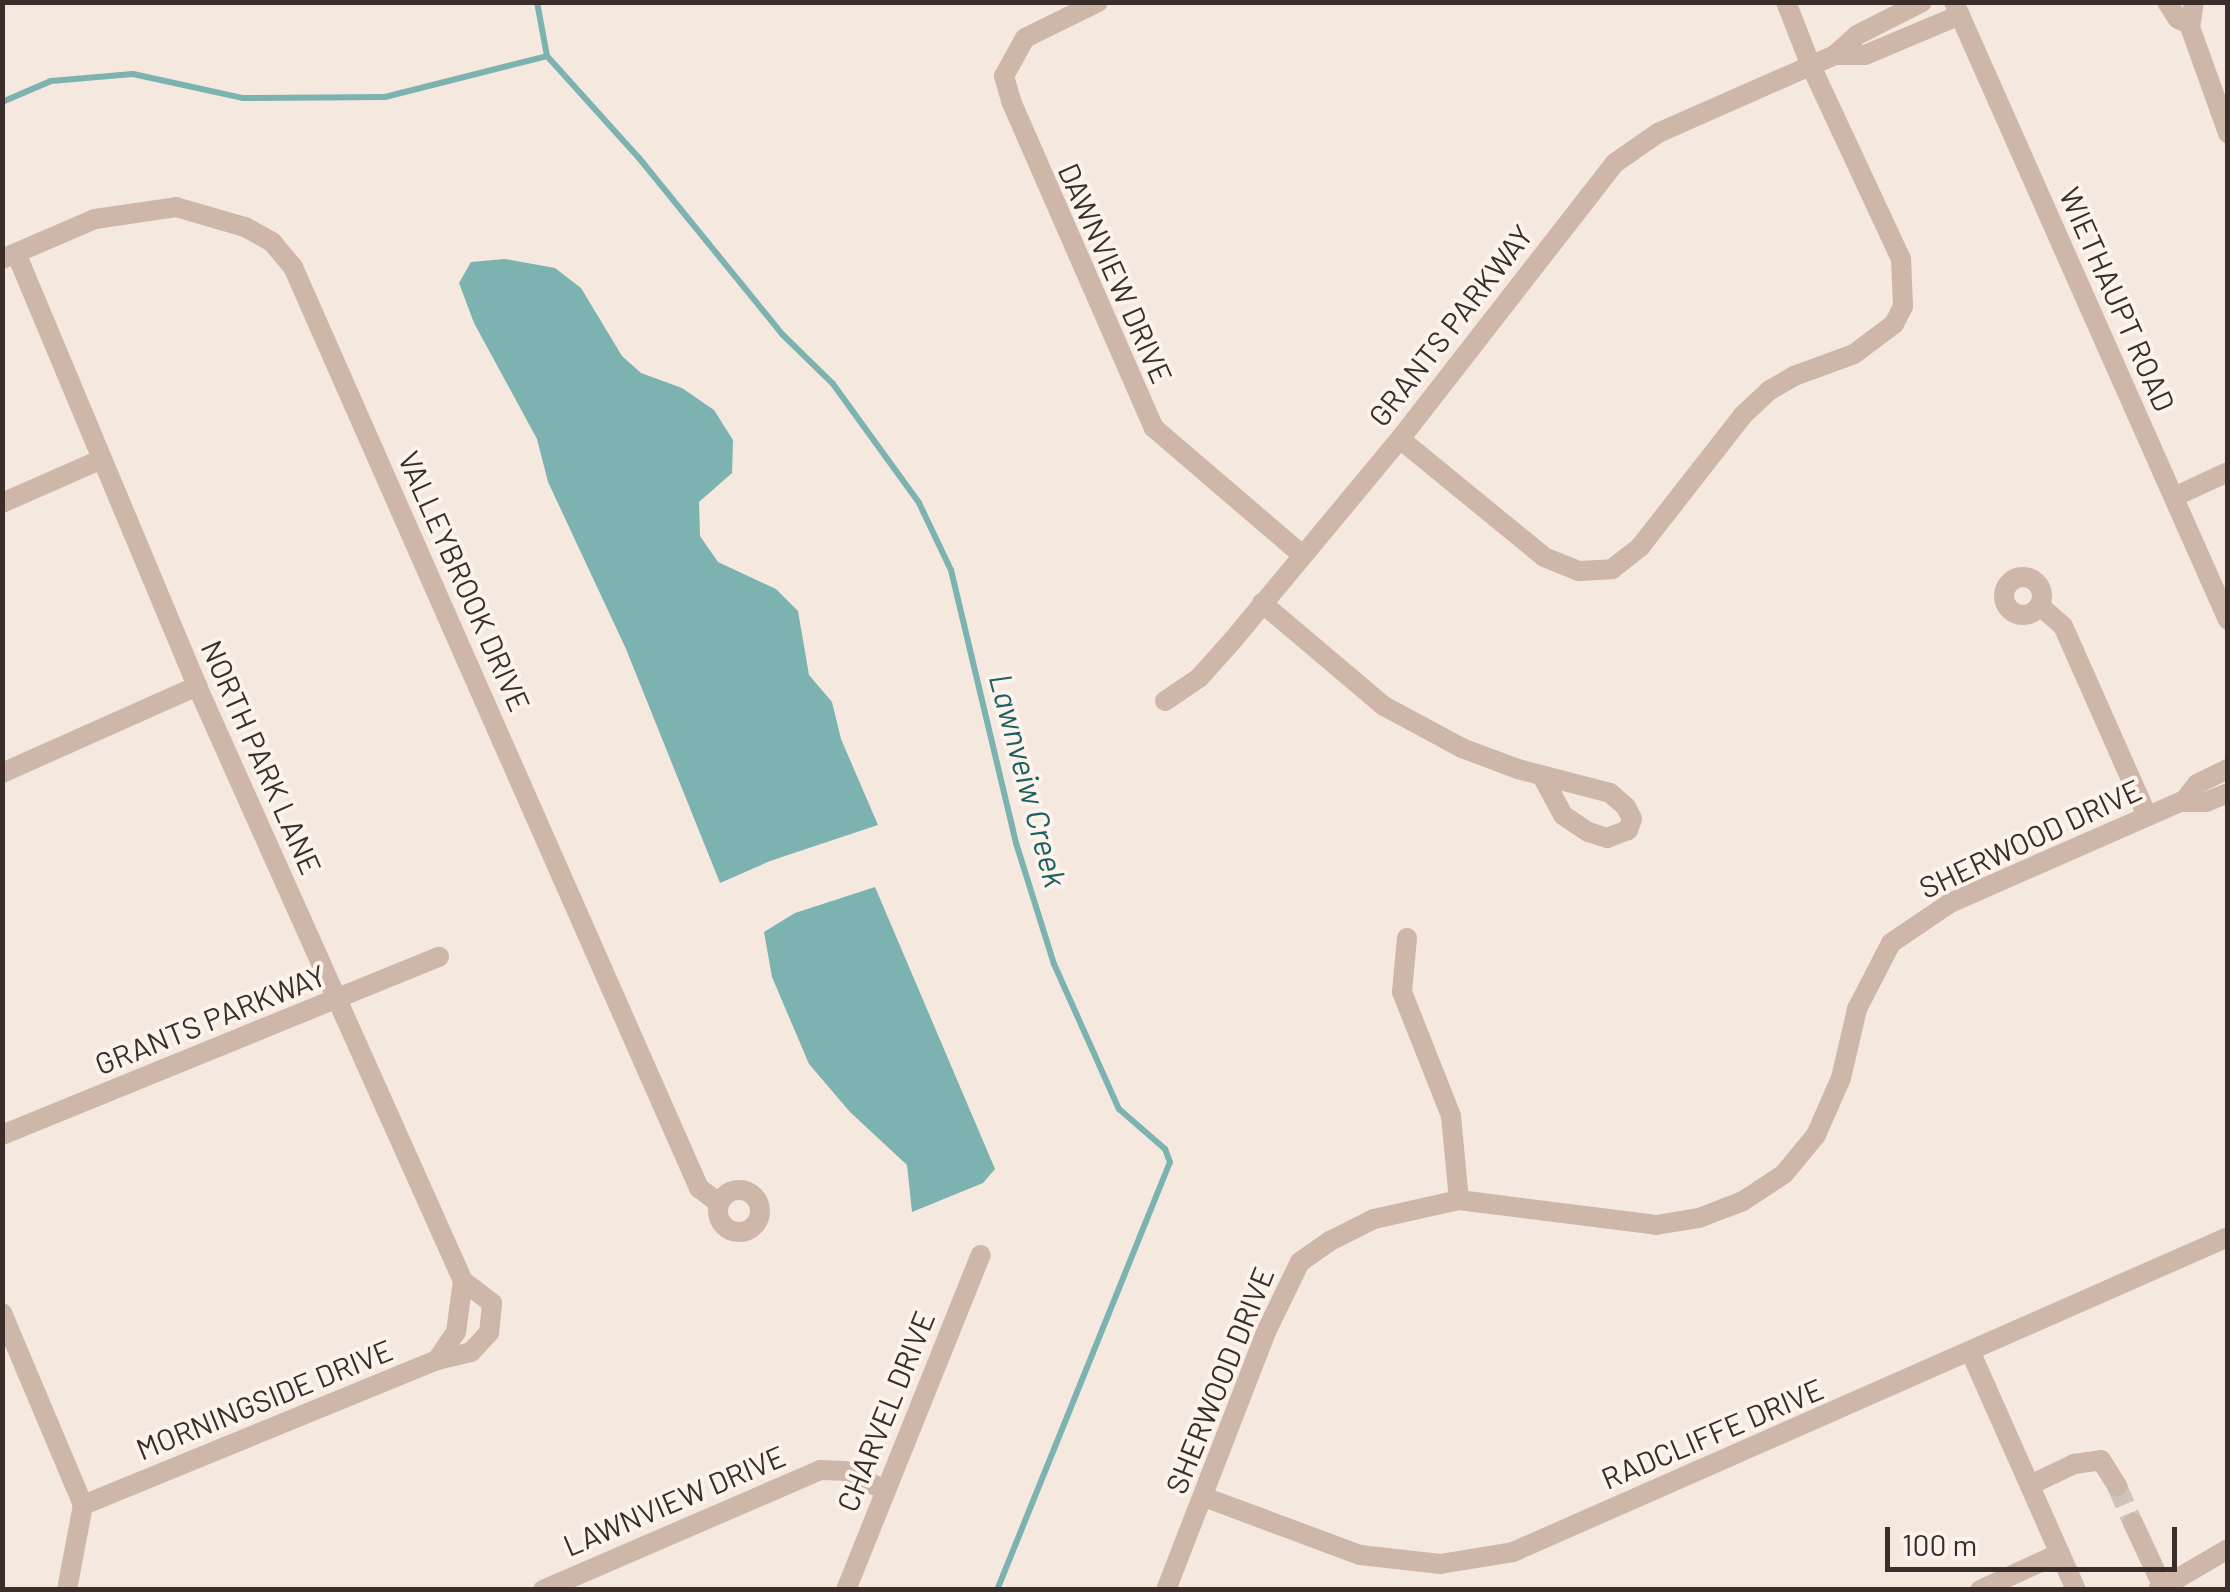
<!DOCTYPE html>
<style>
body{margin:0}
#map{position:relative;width:2230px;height:1592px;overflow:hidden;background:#f4e8df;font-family:Barlow,sans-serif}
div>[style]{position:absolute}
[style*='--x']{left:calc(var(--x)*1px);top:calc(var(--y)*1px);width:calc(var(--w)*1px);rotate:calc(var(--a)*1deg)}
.water>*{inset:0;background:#7cb3b1}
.stream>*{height:6px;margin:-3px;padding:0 3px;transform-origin:3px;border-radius:3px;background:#7cb3b1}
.minor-tunnel>*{height:20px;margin-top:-10px;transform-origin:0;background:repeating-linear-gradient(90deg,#cfc3bb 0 20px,transparent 0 30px)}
.minor>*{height:20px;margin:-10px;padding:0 10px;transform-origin:10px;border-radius:10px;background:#ceb7a9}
.minor>.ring{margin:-10px;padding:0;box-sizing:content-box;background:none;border:20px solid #ceb7a9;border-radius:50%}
span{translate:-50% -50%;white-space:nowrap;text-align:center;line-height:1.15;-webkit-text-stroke:8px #fbf3ec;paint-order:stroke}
.street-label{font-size:30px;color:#3a2d2a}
.water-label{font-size:32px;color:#1c5f5e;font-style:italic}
.frame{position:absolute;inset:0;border:5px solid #3a2d2a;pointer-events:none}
.scale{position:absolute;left:1885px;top:1527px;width:292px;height:45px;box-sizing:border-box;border:5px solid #3a2d2a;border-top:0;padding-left:12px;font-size:30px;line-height:35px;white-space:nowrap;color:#3a2d2a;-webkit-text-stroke:8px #fbf3ec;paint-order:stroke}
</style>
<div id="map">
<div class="water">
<i style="clip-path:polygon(505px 259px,555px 268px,581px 288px,622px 356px,641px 373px,682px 388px,714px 410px,733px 440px,732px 473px,699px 502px,700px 536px,718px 562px,776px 589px,798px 611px,809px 675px,832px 702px,841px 739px,878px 825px,770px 861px,720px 883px,626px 649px,548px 482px,537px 439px,474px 323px,459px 283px,471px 262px)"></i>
<i style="clip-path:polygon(875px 887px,995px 1169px,983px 1183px,912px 1212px,907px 1165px,850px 1112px,809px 1064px,772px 977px,764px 932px,795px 913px)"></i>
</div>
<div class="stream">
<i style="--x:537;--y:2;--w:55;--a:79.5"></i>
<i style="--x:547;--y:56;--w:137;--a:48"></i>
<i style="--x:639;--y:158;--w:227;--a:50.9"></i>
<i style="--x:782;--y:334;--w:71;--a:44.4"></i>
<i style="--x:833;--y:384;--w:147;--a:54.1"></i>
<i style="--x:919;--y:503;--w:74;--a:64.5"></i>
<i style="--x:951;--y:570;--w:281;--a:76.6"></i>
<i style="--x:1016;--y:843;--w:127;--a:72.6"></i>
<i style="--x:1054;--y:964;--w:159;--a:65.9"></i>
<i style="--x:1119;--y:1109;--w:61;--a:41"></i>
<i style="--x:1165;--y:1149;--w:14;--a:69"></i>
<i style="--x:1170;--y:1162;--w:462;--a:112"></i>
<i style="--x:2;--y:102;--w:53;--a:-23.2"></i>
<i style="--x:51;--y:81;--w:82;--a:-4.9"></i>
<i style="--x:133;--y:74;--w:113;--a:12.3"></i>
<i style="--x:243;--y:98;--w:142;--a:-0.4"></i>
<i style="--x:385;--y:97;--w:167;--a:-14.2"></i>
</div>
<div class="minor-tunnel">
<i style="--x:2117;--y:1486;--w:40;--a:66.6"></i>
</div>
<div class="minor">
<i style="--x:1098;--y:2;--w:81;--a:153.7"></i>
<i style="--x:1025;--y:38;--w:43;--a:118.9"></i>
<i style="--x:1004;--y:76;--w:26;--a:74"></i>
<i style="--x:1011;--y:101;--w:357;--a:66.4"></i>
<i style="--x:1154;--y:428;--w:194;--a:40.6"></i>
<i style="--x:1954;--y:2;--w:676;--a:66.09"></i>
<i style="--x:2167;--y:2;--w:20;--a:57"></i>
<i style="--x:2178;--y:19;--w:13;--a:23"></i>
<i style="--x:2194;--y:2;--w:25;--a:99"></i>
<i style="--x:2190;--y:27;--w:113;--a:70.3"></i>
<i style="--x:1835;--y:55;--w:30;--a:0"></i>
<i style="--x:1865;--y:55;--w:103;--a:-22.8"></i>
<i style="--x:16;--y:253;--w:469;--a:67.3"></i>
<i style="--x:197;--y:686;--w:652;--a:65.91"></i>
<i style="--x:463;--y:1281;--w:51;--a:97.8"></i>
<i style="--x:456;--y:1332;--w:34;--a:124"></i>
<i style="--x:437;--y:1360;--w:383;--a:157.7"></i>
<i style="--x:2;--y:259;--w:101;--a:-23.3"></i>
<i style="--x:95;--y:219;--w:82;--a:-8.4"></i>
<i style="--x:176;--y:207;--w:72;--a:16.2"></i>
<i style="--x:245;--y:227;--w:31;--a:29"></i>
<i style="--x:272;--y:242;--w:33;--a:50"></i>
<i style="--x:293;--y:267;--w:1007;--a:66.21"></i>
<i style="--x:699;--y:1188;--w:25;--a:37"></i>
<i style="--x:1400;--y:439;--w:186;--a:39.3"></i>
<i style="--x:1544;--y:557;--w:38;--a:22"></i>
<i style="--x:1579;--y:571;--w:33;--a:-3"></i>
<i style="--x:1612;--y:569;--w:36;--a:-38"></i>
<i style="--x:1640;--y:547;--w:167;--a:-52"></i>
<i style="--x:1743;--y:415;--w:37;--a:-43"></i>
<i style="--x:1770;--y:390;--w:28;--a:-30"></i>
<i style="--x:1794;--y:376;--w:64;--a:-20.1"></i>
<i style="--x:1854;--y:354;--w:50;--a:-36.9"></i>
<i style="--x:1894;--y:324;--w:20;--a:-63"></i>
<i style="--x:1903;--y:306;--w:47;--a:-92.4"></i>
<i style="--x:1901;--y:259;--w:213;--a:-115"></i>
<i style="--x:1811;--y:66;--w:69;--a:-111.3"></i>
<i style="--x:2176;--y:496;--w:57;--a:-24.8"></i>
<i style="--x:2;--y:503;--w:109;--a:-23.7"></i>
<i class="ring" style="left:2004px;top:577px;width:18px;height:18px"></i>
<i style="--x:1262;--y:603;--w:160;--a:40.2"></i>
<i style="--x:1384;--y:706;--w:89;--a:28.3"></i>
<i style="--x:1462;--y:748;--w:60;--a:20.6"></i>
<i style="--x:1518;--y:769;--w:95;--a:14.6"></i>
<i style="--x:1610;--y:793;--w:21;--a:41"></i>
<i style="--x:1626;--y:807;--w:13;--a:63"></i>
<i style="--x:1632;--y:819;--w:12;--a:110"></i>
<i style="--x:1628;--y:830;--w:22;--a:159"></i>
<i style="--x:1607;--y:838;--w:20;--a:-162"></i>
<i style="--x:1588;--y:832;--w:30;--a:-146"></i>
<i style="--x:1563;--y:815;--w:44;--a:-118.3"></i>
<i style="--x:2040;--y:606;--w:30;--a:41"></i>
<i style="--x:2063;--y:626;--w:208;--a:66.1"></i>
<i style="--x:1165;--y:701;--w:41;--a:-34.1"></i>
<i style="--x:1199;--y:678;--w:51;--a:-48.2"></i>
<i style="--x:1233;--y:640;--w:261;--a:-50.3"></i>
<i style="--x:1400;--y:439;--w:350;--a:-52.1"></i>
<i style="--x:1615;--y:163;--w:52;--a:-34.9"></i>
<i style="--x:1658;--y:133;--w:193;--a:-23.8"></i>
<i style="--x:1835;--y:55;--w:30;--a:-42"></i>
<i style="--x:1857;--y:35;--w:73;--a:-26.9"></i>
<i style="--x:2;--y:773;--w:214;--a:-24"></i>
<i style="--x:2183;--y:802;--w:23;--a:-52"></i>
<i style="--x:2197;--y:784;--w:34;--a:-26"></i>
<i style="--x:1407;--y:938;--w:54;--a:95.3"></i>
<i style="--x:1402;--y:992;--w:133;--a:68.4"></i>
<i style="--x:1451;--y:1116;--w:84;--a:84.6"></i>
<i style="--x:2;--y:1135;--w:472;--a:-22.2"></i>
<i class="ring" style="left:718px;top:1190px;width:22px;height:22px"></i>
<i style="--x:2;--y:1313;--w:208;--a:67.1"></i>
<i style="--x:83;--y:1505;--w:86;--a:100.7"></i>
<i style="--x:1971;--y:1353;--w:259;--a:66.1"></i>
<i style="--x:437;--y:1360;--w:35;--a:-13"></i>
<i style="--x:471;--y:1352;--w:26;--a:-47"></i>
<i style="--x:489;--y:1333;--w:30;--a:-84"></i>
<i style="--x:492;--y:1303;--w:36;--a:-143"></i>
<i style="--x:2030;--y:1485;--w:49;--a:-25.5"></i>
<i style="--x:2074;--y:1464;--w:27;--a:-8"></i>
<i style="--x:2101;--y:1460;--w:31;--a:58"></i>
<i style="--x:1204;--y:1497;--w:166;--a:20.4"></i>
<i style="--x:1360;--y:1555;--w:81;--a:6.4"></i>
<i style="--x:1440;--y:1564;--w:74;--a:-9.3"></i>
<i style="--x:1513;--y:1552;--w:781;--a:-23.78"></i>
<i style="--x:2133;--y:1523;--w:71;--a:64.9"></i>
<i style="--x:543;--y:1590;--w:302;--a:-23.4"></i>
<i style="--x:820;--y:1470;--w:25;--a:2"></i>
<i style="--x:845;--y:1471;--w:44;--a:25.4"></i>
<i style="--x:846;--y:1590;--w:361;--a:-68.1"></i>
<i style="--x:1166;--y:1590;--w:277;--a:-68.8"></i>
<i style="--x:1266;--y:1332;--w:78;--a:-64.1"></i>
<i style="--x:1300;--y:1262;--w:37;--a:-35"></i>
<i style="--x:1330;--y:1241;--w:49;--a:-26.6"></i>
<i style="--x:1374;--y:1219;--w:87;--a:-12.6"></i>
<i style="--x:1459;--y:1200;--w:199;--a:7.2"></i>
<i style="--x:1656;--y:1225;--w:44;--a:-9.2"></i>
<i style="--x:1699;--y:1218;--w:47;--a:-21.1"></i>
<i style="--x:1743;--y:1201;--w:49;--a:-33.4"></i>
<i style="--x:1784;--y:1174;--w:50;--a:-50.6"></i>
<i style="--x:1816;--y:1135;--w:62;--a:-66.3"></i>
<i style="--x:1841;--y:1078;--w:71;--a:-76.9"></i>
<i style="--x:1857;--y:1009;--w:74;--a:-62.7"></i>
<i style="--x:1891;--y:943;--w:71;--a:-34.1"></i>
<i style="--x:1950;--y:903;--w:251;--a:-23.7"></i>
<i style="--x:2180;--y:802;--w:26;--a:0"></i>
<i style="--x:2206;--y:802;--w:24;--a:-22"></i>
<i style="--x:1980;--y:1590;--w:88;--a:-24.8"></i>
<i style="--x:2158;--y:1590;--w:81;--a:-30.4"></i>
</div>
<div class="street-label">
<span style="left:1116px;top:273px;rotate:66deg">DAWNVIEW DRIVE</span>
<span style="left:2118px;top:299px;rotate:66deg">WIETHAUPT ROAD</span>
<span style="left:1450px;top:325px;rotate:-52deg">GRANTS PARKWAY</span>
<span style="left:465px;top:581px;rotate:66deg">VALLEYBROOK DRIVE</span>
<span style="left:262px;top:757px;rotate:66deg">NORTH PARK LANE</span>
<span style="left:2030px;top:838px;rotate:-25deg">SHERWOOD DRIVE</span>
<span style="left:210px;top:1019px;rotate:-22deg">GRANTS PARKWAY</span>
<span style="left:1219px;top:1380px;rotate:-68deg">SHERWOOD DRIVE</span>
<span style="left:264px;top:1399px;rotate:-22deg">MORNINGSIDE DRIVE</span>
<span style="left:885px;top:1411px;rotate:-68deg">CHARVEL DRIVE</span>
<span style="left:1712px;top:1433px;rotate:-23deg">RADCLIFFE DRIVE</span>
<span style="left:674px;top:1500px;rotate:-23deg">LAWNVIEW DRIVE</span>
</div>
<div class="water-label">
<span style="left:1029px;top:780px;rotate:75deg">Lawnveiw Creek</span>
</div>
<div class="frame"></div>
<div class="scale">100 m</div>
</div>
